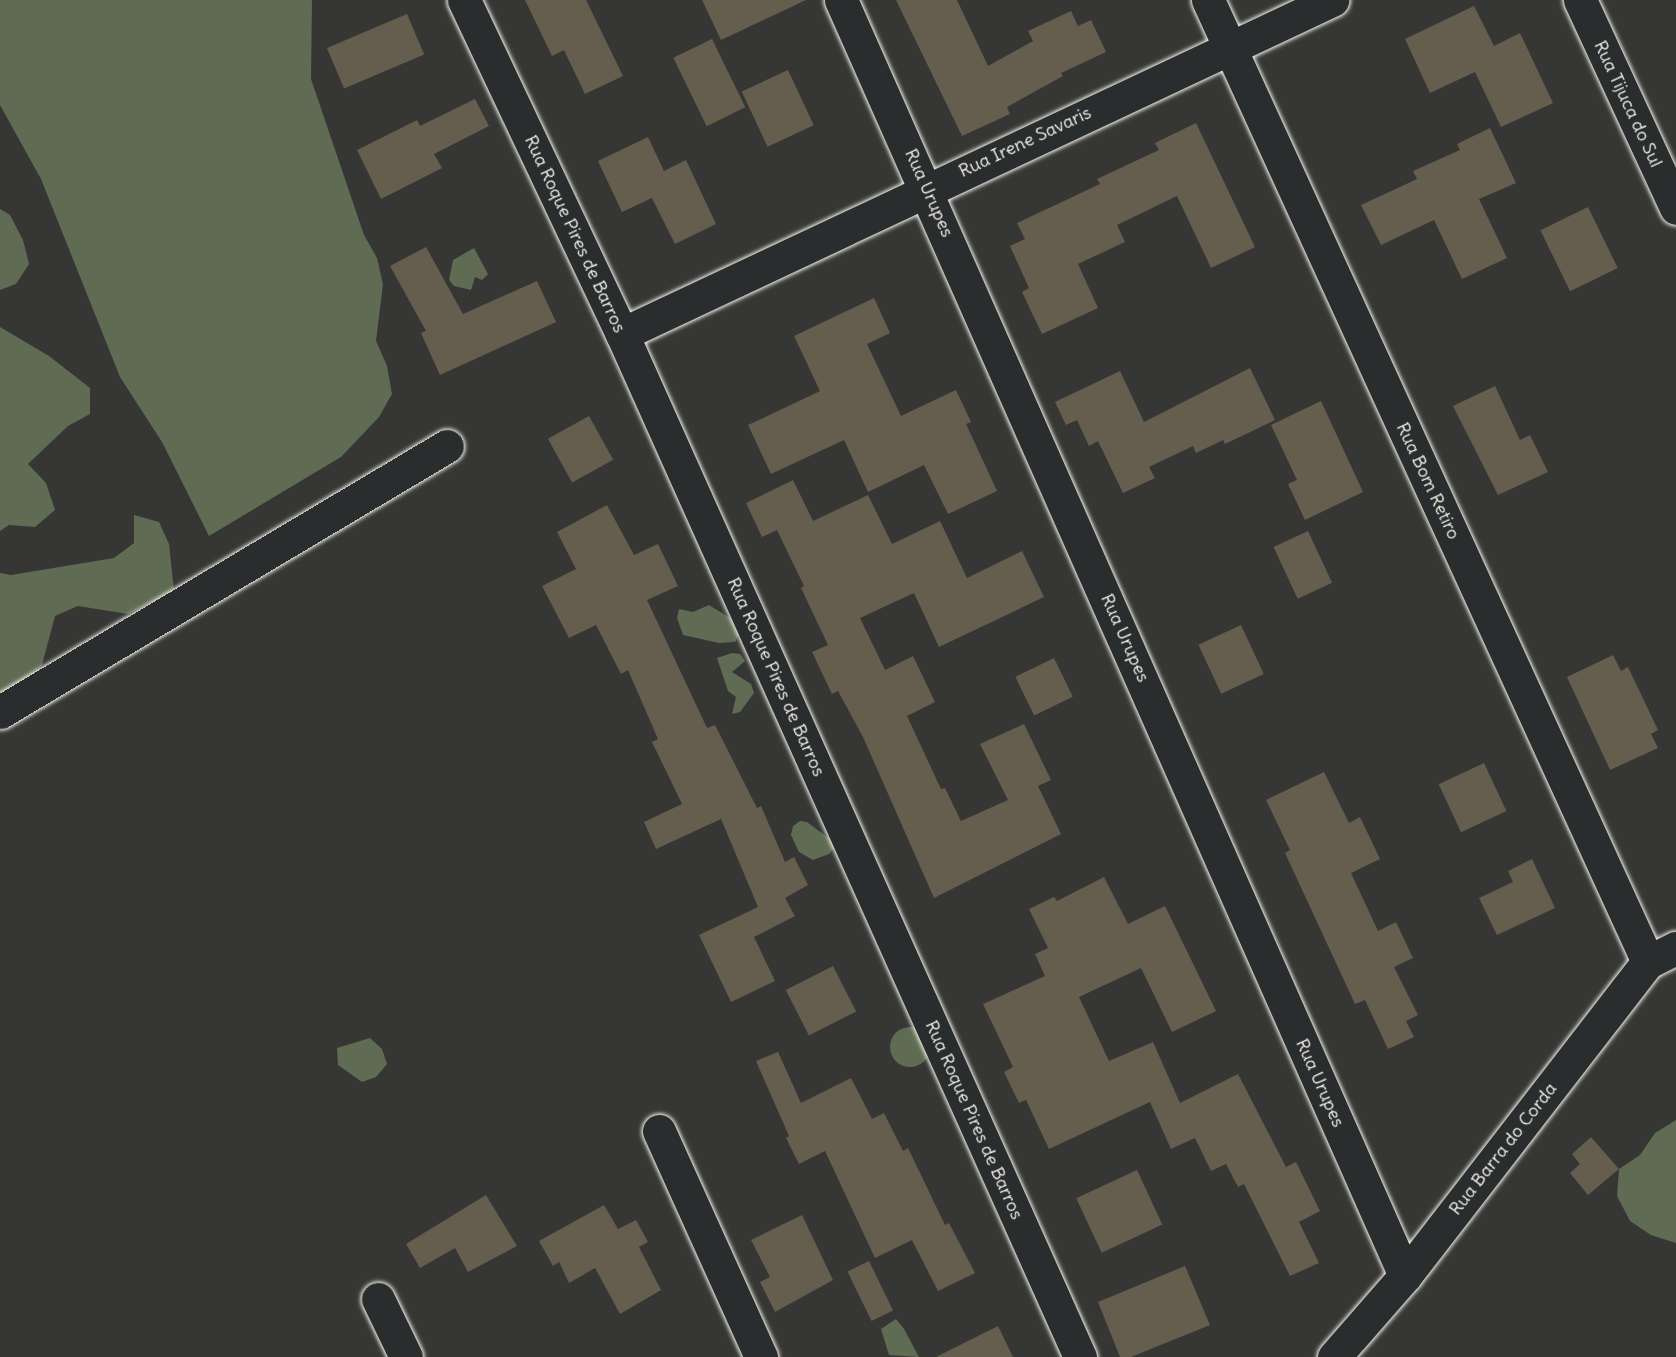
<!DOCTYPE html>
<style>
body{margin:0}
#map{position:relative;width:1676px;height:1357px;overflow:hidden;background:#363734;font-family:Delius,sans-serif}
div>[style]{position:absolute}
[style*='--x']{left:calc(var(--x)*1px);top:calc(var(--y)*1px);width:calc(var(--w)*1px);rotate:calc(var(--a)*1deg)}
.green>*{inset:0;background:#5f6b52}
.round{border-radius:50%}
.building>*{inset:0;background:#655d4d;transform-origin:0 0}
.roads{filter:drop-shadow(0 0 2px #f4f1e8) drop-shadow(0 0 2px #f4f1e8)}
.minor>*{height:33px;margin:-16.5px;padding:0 16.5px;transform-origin:16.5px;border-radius:16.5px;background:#2a2d2e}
span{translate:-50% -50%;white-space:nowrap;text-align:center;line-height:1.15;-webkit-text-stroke:4.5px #2a2d2e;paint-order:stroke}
.street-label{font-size:18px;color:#f4f1e8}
</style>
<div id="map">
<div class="green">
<i style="clip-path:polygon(0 0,312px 0,311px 79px,364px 235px,377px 258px,383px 284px,376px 341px,387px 366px,392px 394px,379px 417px,341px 457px,209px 536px,162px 442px,120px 377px,41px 179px,0 105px)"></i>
<i style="clip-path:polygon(0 209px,10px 215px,23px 240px,29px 264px,16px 284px,0 290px)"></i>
<i style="clip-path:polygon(474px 248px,488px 274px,482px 280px,475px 277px,471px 290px,454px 286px,449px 280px,453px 260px)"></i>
<i style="clip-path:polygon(0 327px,49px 356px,90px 388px,90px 414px,68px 426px,28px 464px,46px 483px,55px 510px,35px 527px,9px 525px,0 531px)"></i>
<i style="clip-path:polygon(134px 515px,159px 522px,169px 544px,174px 591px,128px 614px,78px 606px,55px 616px,42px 665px,23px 685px,0 697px,0 573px,11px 575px,114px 558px,134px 543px)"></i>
<i style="clip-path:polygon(709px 605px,735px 621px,739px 635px,735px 642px,719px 643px,683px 635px,677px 618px,679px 609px,693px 612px)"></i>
<i style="clip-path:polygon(732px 653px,740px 654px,745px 661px,732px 672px,751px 684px,754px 693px,740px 712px,732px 714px,736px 697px,728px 691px,717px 658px)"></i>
<i style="clip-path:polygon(800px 821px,807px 822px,831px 840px,834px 848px,829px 854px,813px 860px,799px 852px,791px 835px,793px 826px)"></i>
<i class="round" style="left:890px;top:1027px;width:40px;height:40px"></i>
<i style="clip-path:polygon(370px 1038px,382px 1049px,387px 1064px,376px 1077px,362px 1082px,338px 1065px,337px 1048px)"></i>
<i style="clip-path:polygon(1676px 1120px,1676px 1243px,1651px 1235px,1630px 1221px,1617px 1196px,1619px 1169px,1640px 1155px,1655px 1133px)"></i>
<i style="clip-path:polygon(896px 1319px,904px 1329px,919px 1357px,889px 1355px,881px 1329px)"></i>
</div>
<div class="building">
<i style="clip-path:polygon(525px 0,586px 0,623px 76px,585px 94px,564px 50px,552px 56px)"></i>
<i style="clip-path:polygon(702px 0,806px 0,721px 40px)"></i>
<i style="clip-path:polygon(896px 0,957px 0,988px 66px,1033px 41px,1028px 31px,1071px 11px,1078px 26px,1091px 20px,1106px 52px,1061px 73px,1063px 76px,1007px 107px,1010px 114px,962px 136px)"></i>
<i style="clip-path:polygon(1474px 6px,1494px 46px,1520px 33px,1553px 103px,1501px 127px,1475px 72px,1430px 93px,1405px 39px)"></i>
<i style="left:407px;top:14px;width:44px;height:87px;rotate:67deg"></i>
<i style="left:712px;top:39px;width:76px;height:43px;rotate:64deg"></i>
<i style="left:788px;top:70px;width:61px;height:51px;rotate:65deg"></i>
<i style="clip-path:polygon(475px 99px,489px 126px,434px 154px,442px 168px,381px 199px,357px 150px,417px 120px,420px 126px)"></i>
<i style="clip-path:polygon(1196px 123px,1255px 247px,1211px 268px,1177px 196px,1117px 225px,1125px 242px,1078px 264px,1098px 308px,1042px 334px,1022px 292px,1029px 288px,1010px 246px,1025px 239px,1017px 223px,1100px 184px,1097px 179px,1159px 150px,1155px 143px)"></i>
<i style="clip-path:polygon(1490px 128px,1516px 183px,1479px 199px,1507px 258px,1462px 279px,1434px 220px,1381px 245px,1361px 205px,1417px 179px,1413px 171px,1460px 150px,1457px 144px)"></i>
<i style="clip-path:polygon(648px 137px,664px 171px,686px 160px,716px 224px,675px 244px,652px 198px,622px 212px,598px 161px)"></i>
<i style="left:1588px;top:207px;width:68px;height:53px;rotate:64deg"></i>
<i style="clip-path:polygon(426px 247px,463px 314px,537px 281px,556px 322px,440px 375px,421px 333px,426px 331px,390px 266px)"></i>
<i style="clip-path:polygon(874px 298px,890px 333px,867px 344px,901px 416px,956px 390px,971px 422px,966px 424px,997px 491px,948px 514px,924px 465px,868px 492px,844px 440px,771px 474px,748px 425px,820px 391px,794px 336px)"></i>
<i style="clip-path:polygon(1250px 368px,1275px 420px,1225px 444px,1223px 440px,1196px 453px,1193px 446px,1149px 467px,1155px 478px,1123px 493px,1098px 441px,1089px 446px,1077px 420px,1066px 425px,1055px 402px,1120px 371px,1144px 422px)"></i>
<i style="clip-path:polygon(1495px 386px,1520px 440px,1530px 435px,1548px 472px,1498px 495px,1453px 406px)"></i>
<i style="clip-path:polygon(1321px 401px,1363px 492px,1305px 520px,1288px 484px,1297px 480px,1271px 425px)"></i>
<i style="left:589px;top:416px;width:50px;height:47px;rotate:61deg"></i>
<i style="clip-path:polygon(793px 480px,813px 521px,868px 495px,892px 544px,940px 521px,967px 578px,1022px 551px,1044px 597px,939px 647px,914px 593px,860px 618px,885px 670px,913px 656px,935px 702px,907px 716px,941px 789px,945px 788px,961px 821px,1008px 800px,980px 744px,1024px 724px,1051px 780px,1038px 786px,1061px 834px,934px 898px,863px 737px,838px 691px,832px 694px,812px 652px,828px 645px,801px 588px,804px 586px,777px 530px,762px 537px,746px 503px)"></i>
<i style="clip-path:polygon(607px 505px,634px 555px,658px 544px,678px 586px,647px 600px,707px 728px,715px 725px,757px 808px,761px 806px,785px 862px,794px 857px,808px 885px,785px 898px,795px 916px,754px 937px,775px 981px,731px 1002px,699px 935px,758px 907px,721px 819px,656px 849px,644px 822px,682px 804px,652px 742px,658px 739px,628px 670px,621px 674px,596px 625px,569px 638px,542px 586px,576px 569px,557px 532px)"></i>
<i style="left:1308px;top:531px;width:57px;height:38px;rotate:65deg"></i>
<i style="left:1241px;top:625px;width:54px;height:47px;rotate:65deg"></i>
<i style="clip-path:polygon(1613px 655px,1621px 671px,1628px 667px,1658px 730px,1651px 734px,1658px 748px,1610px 770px,1567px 677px)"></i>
<i style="left:1054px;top:658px;width:43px;height:43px;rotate:64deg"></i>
<i style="left:1484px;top:763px;width:53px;height:50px;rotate:65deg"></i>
<i style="clip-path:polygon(1324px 772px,1349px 823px,1360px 817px,1380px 859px,1351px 873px,1378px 931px,1396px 922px,1413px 958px,1394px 967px,1418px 1015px,1406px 1021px,1414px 1037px,1388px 1049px,1365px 1000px,1355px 1004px,1285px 853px,1290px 850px,1266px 800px)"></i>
<i style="clip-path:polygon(1532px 859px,1555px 908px,1497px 935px,1479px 898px,1513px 882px,1508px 871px)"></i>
<i style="clip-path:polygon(1104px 877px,1128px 924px,1165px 906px,1216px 1011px,1172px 1032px,1141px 968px,1079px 997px,1109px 1061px,1153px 1042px,1180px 1103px,1238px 1074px,1286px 1167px,1296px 1162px,1320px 1211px,1299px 1222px,1319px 1263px,1290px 1276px,1244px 1184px,1238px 1187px,1226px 1164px,1211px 1171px,1195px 1138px,1171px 1149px,1150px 1102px,1049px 1149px,1026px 1100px,1019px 1103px,1004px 1072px,1013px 1067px,983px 1004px,1045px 976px,1035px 954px,1048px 948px,1029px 909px,1054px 897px,1057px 901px)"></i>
<i style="left:833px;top:966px;width:51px;height:53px;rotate:63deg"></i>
<i style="clip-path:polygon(778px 1052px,801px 1103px,851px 1078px,872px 1119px,884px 1113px,903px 1151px,908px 1148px,945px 1225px,949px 1223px,975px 1273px,938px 1291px,912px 1240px,875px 1258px,825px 1151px,799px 1164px,786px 1138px,789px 1136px,756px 1061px)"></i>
<i style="clip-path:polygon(1591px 1137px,1619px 1169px,1588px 1195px,1570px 1173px,1580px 1164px,1572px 1154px)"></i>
<i style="left:1137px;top:1170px;width:60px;height:67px;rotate:65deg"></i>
<i style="clip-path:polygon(486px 1195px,517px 1246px,468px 1272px,455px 1248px,420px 1268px,406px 1244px)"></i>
<i style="clip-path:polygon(604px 1205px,618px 1229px,636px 1220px,648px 1242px,639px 1247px,661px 1290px,620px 1314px,595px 1268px,569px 1283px,559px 1262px,553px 1266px,539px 1241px)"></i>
<i style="clip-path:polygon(802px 1215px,833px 1280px,775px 1312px,760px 1282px,770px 1277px,751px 1240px)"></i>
<i style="left:869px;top:1261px;width:55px;height:24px;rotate:64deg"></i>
<i style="clip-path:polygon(1185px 1266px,1210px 1325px,1131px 1357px,1120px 1357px,1098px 1302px)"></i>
<i style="clip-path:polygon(998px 1326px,1013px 1357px,936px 1357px)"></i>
</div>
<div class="roads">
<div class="minor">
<i style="--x:464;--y:0;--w:369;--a:64.7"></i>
<i style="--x:622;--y:334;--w:1121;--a:65.88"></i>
<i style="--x:841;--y:0;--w:1395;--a:66.15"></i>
<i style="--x:1208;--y:0;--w:1058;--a:65.42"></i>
<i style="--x:1580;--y:0;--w:229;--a:65.2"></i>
<i style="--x:622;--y:334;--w:785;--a:-25.19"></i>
<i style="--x:0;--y:712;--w:520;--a:-30.76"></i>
<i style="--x:659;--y:1131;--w:248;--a:65.7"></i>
<i style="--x:378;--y:1299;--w:64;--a:64.2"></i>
<i style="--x:1334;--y:1357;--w:108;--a:-48.8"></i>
<i style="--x:1405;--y:1276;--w:397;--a:-52.3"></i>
<i style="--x:1648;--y:962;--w:31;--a:-27"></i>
</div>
</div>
<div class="street-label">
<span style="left:1628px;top:104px;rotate:65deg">Rua Tijuca do Sul</span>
<span style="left:1025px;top:142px;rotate:-25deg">Rua Irene Savaris</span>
<span style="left:929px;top:193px;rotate:66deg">Rua Urupes</span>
<span style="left:575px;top:234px;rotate:65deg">Rua Roque Pires de Barros</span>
<span style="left:1428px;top:481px;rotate:65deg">Rua Bom Retiro</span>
<span style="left:1125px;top:638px;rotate:66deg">Rua Urupes</span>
<span style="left:776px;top:677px;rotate:66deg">Rua Roque Pires de Barros</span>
<span style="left:1320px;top:1083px;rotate:66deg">Rua Urupes</span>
<span style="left:974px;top:1120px;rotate:66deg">Rua Roque Pires de Barros</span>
<span style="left:1503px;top:1149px;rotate:-52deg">Rua Barra do Corda</span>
</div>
</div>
